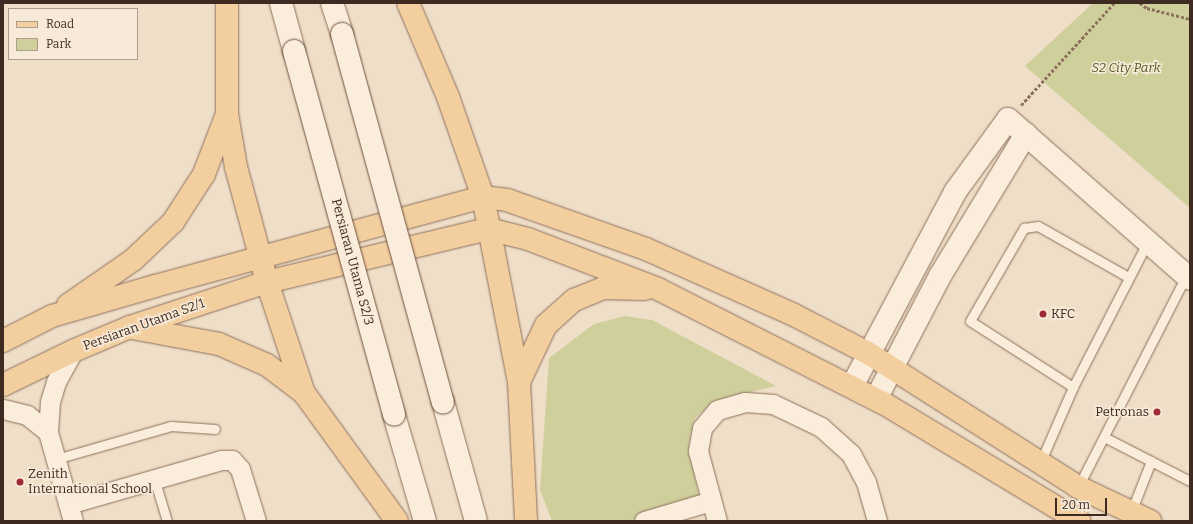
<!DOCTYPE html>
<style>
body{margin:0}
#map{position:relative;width:1193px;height:524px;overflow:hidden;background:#f0dfc8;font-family:Bitter,serif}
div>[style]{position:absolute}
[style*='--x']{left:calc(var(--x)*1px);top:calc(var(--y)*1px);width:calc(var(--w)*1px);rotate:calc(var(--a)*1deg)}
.green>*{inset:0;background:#cfcf9b}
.path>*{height:2.5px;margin-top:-1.25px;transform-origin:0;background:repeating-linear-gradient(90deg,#8d705c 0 3px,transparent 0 5px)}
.roads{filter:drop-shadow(0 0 1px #8d705c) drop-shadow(0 0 1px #8d705c)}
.lane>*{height:9px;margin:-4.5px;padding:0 4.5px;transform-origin:4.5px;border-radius:4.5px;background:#faeddc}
.street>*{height:19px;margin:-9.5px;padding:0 9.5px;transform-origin:9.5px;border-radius:9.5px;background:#faeddc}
.secondary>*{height:22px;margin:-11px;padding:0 11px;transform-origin:11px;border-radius:11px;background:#faeddc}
.primary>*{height:22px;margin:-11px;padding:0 11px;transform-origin:11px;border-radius:11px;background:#f3cfa0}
.bridges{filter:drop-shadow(0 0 1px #6f513f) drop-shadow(0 0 1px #6f513f)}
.secondary-bridge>*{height:22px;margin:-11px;padding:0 11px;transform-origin:11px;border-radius:11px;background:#faeddc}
.dots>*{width:11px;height:11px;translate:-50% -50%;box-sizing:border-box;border:2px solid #f7ead8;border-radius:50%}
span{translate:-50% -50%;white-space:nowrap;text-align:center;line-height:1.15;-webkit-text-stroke:3px #f7ead8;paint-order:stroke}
.park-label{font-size:13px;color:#535a26;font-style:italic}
.street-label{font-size:13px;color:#3d2a20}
.poi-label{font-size:13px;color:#3d2a20}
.left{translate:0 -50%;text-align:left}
.right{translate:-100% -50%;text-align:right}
.frame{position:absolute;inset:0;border:4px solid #3d2a20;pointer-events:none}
.legend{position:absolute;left:8px;top:8px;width:130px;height:52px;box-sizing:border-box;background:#f7ead8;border:1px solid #ad9d8e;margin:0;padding:5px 7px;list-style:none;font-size:12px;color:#3d2a20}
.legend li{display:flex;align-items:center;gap:8px;height:20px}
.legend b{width:20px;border:1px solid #ad9d8e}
.scale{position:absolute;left:1055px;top:498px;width:52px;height:18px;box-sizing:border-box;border:2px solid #3d2a20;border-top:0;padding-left:5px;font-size:12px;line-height:14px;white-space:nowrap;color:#3d2a20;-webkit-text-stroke:3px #f7ead8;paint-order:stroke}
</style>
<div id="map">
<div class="green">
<i style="clip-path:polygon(1093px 3px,1190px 3px,1190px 208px,1025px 66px)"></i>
<i style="clip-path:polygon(625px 316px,652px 320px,776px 386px,716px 400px,695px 418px,689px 443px,699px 498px,629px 521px,552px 521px,540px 490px,549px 358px,594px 324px)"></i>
</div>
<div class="path">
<i style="--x:1140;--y:3;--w:9;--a:36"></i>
<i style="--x:1147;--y:8;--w:44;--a:14.3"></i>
<i style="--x:1021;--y:105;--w:138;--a:-47.6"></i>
</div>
<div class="roads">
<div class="lane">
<i style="--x:1073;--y:387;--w:122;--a:-147.3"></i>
<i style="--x:970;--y:321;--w:108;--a:-59.9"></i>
<i style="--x:1024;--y:228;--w:14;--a:-8"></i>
<i style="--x:1038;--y:226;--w:103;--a:29.5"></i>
<i style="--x:1104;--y:437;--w:97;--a:27.1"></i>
<i style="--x:56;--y:459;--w:120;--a:-16"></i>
<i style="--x:171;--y:426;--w:44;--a:3.9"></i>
<i style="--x:1040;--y:463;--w:83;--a:-66.5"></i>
<i style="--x:1073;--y:387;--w:162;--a:-62.8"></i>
<i style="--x:154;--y:478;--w:45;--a:73.2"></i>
<i style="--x:1078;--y:487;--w:237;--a:-62.9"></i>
<i style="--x:1131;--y:512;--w:55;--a:-68.6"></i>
</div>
<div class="street">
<i style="--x:73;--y:351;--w:35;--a:119"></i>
<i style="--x:56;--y:382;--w:21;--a:107"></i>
<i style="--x:50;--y:402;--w:30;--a:94"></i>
<i style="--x:48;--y:432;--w:92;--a:74.3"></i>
<i style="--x:3;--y:409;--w:25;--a:14"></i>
<i style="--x:27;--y:415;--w:27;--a:39"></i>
<i style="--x:68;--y:504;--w:159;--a:-16"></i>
<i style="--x:221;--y:460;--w:11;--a:0"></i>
<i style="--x:232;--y:460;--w:12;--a:48"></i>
<i style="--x:240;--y:469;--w:54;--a:72.9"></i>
<i style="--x:644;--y:521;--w:70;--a:-16.6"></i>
<i style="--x:717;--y:521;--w:73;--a:-105.2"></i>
<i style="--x:698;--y:451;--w:23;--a:-80"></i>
<i style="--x:702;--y:428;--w:23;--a:-50"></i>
<i style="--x:717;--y:410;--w:29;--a:-16"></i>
<i style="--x:745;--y:402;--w:28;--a:4"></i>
<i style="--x:773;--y:404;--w:53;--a:25.6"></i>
<i style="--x:821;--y:427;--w:40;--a:42"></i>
<i style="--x:851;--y:454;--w:32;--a:62"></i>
<i style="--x:866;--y:482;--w:41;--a:74.2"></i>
</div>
<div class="secondary">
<i style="--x:281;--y:3;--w:50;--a:74.8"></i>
<i style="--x:332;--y:3;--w:33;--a:72"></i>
<i style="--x:852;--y:386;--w:220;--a:-62"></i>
<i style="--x:955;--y:192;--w:90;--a:-54"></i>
<i style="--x:1008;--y:119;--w:242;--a:41.3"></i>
<i style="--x:876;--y:399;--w:139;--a:-62.5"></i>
<i style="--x:940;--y:276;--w:166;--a:-58.8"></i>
<i style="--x:443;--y:402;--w:123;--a:74.5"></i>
<i style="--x:394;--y:415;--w:110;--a:73.7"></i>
</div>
<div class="primary">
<i style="--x:227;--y:3;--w:111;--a:90"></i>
<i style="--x:227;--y:114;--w:54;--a:80.4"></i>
<i style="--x:236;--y:167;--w:119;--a:74.9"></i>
<i style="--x:267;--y:282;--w:117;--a:71.6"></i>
<i style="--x:304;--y:393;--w:158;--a:54"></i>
<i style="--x:408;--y:3;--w:102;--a:66.9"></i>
<i style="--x:448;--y:97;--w:106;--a:70.7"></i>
<i style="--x:483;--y:197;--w:188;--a:79"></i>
<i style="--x:519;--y:382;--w:139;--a:87.1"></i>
<i style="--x:68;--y:305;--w:79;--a:-34.7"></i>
<i style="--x:133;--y:260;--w:55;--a:-43.5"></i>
<i style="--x:173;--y:222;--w:57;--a:-57.1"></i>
<i style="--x:204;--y:174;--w:64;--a:-69"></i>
<i style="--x:132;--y:328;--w:88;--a:10.4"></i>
<i style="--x:219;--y:344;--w:52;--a:23.6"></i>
<i style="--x:267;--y:365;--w:46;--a:37.1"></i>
<i style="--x:3;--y:341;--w:55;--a:-27"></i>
<i style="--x:52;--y:316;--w:107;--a:-16.2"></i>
<i style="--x:155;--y:286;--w:340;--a:-15.2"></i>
<i style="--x:483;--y:197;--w:24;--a:7"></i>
<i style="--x:507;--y:200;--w:147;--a:19.4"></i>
<i style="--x:646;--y:249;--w:162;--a:24"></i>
<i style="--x:794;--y:315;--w:83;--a:27.2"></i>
<i style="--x:868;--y:353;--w:249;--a:32.5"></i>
<i style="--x:1078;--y:487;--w:80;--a:25.3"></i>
<i style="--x:519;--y:382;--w:63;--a:-64.7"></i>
<i style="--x:546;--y:325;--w:38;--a:-42"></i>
<i style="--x:574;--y:300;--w:31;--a:-22"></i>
<i style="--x:603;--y:288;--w:42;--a:1.4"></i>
<i style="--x:3;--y:385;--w:78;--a:-25.9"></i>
<i style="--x:73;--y:351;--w:62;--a:-22.8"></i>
<i style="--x:130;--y:327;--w:144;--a:-18.2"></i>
<i style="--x:267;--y:282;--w:227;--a:-13.5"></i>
<i style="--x:488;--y:229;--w:41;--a:14"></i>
<i style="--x:528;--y:239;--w:139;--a:21"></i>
<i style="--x:658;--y:289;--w:254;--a:26.9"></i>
<i style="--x:885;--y:404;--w:227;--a:31.1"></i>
</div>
</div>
<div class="bridges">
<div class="secondary-bridge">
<i style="--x:342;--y:34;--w:382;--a:74.7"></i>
<i style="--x:294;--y:51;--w:377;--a:74.6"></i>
</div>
</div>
<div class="dots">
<i style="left:1043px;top:314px;background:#9e2a39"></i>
<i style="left:1157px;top:412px;background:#9e2a39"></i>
<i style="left:20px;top:482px;background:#9e2a39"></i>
</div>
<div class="park-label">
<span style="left:1126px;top:68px">S2 City Park</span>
</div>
<div class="street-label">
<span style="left:352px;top:262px;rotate:75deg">Persiaran Utama S2/3</span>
<span style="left:144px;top:325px;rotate:-20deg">Persiaran Utama S2/1</span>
</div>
<div class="poi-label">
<span class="left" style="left:1051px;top:314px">KFC</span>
<span class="right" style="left:1149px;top:412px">Petronas</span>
<span class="left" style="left:28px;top:482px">Zenith<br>International School</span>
</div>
<div class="frame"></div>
<ul class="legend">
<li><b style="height:5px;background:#f3cfa0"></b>Road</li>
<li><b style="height:11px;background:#cfcf9b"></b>Park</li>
</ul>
<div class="scale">20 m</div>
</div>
